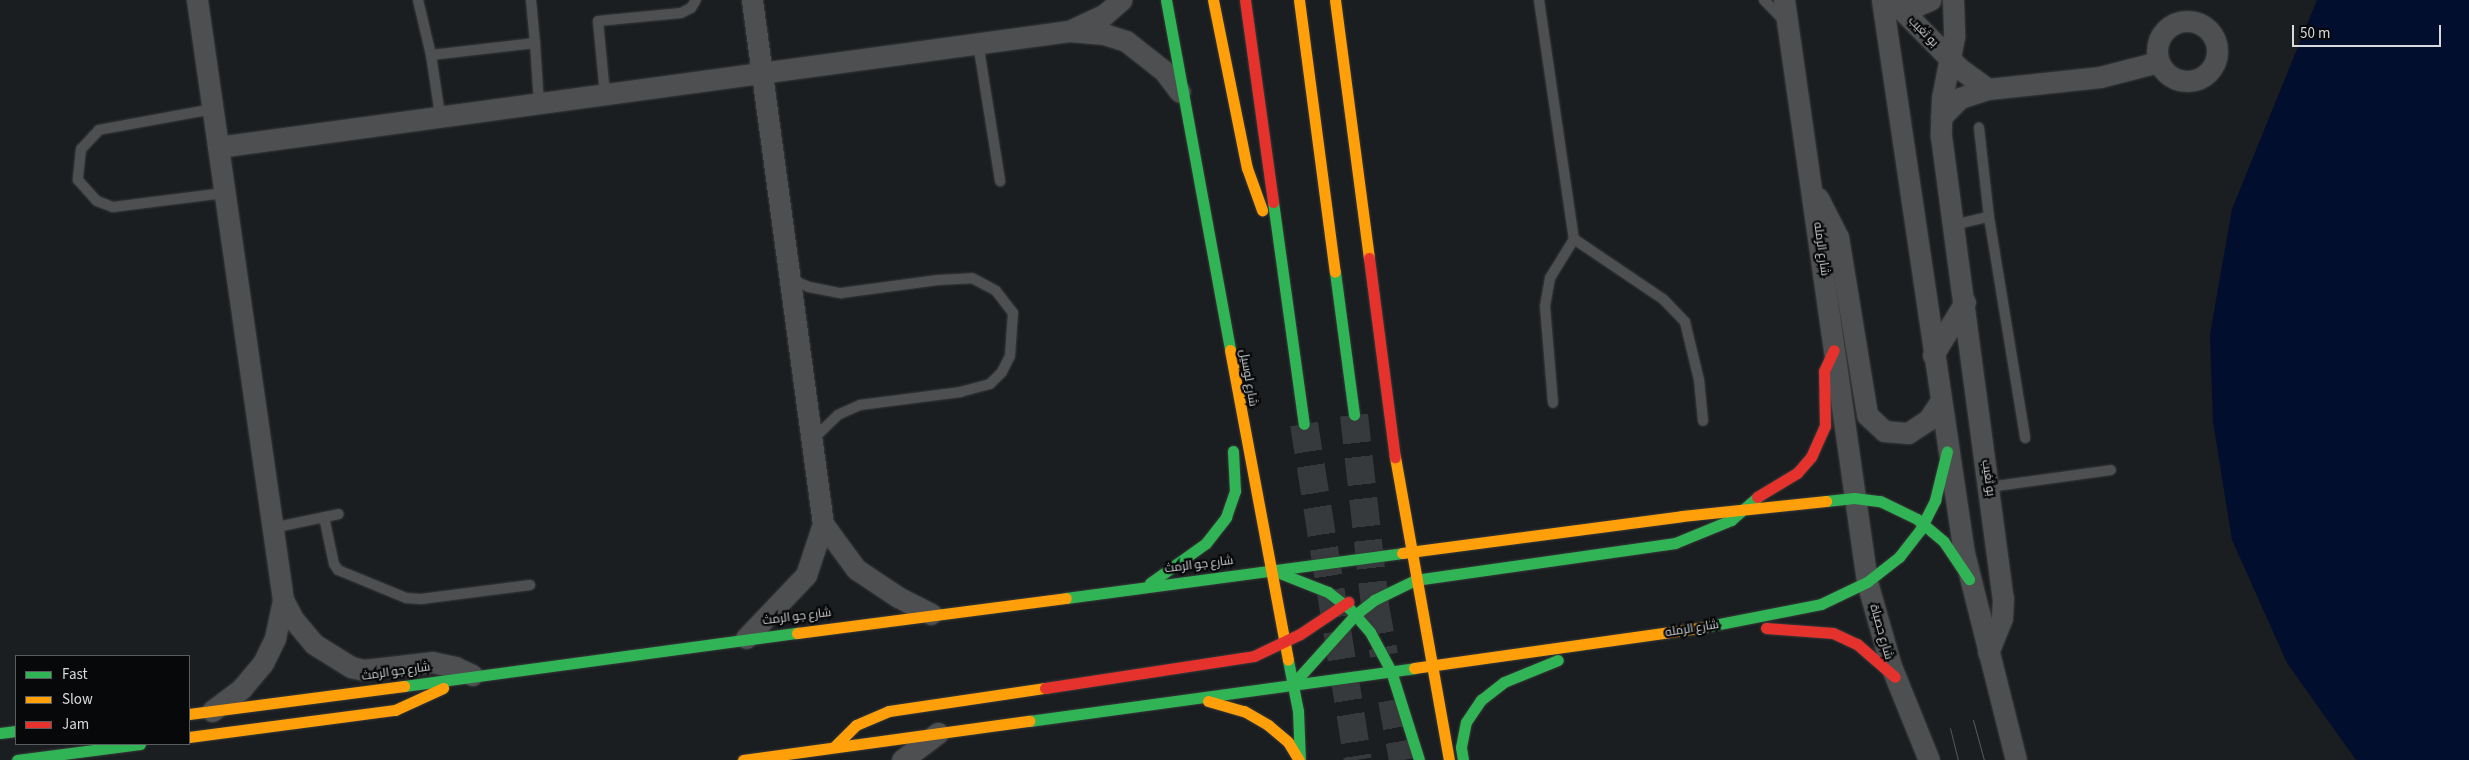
<!DOCTYPE html>
<meta charset="utf-8">
<style>
body{margin:0}
#map{position:relative;width:2469px;height:760px;overflow:hidden;background:#1b1e20;font-family:"Source Sans 3",Cairo,sans-serif}
div>[style]{position:absolute}
[style*='--x']{left:calc(var(--x)*1px);top:calc(var(--y)*1px);width:calc(var(--w)*1px);rotate:calc(var(--a)*1deg)}
.water>*{inset:0;background:#020e2d}
.highway-tunnel>*{height:28px;margin-top:-14px;transform-origin:0;background:repeating-linear-gradient(90deg,#373a3c 0 28px,transparent 0 42px)}
.roads{filter:drop-shadow(0 0 1px #383a3b) drop-shadow(0 0 1px #383a3b)}
.lane>*{height:10px;margin:-5px;padding:0 5px;transform-origin:5px;border-radius:5px;background:#4d4f50}
.street>*{height:21px;margin:-10.5px;padding:0 10.5px;transform-origin:10.5px;border-radius:10.5px;background:#4d4f50}
.street>.ring{margin:-10.5px;padding:0;box-sizing:content-box;background:none;border:21px solid #4d4f50;border-radius:50%}
.fast>*{height:11px;margin:-5.5px;padding:0 5.5px;transform-origin:5.5px;border-radius:5.5px;background:#30b455}
.slow>*{height:11px;margin:-5.5px;padding:0 5.5px;transform-origin:5.5px;border-radius:5.5px;background:#ff9f0a}
.jam>*{height:11px;margin:-5.5px;padding:0 5.5px;transform-origin:5.5px;border-radius:5.5px;background:#e5322d}
.tram>*{height:1px;margin:-0.5px;padding:0 0.5px;transform-origin:0.5px;border-radius:0.5px;background:#56595a}
span{translate:-50% -50%;white-space:nowrap;text-align:center;line-height:1.15;-webkit-text-stroke:4.5px #070809;paint-order:stroke}
.street-label{font-size:12px;color:#d7d9dc}
.legend{position:absolute;left:15px;top:655px;width:175px;height:90px;box-sizing:border-box;background:#070809;border:1px solid #5a5c5d;margin:0;padding:6px 9px;list-style:none;font-size:15px;color:#d7d9dc}
.legend li{display:flex;align-items:center;gap:10px;height:25px}
.legend b{width:25px;border:1px solid #5a5c5d}
.scale{position:absolute;left:2292px;top:25px;width:149px;height:22px;box-sizing:border-box;border:2px solid #d7d9dc;border-top:0;padding-left:6px;font-size:15px;line-height:18px;white-space:nowrap;color:#d7d9dc;-webkit-text-stroke:4px #070809;paint-order:stroke}
</style>
<div id="map">
<div class="water">
<i style="clip-path:polygon(2317px 0,2469px 0,2469px 760px,2356px 760px,2287px 663px,2232px 540px,2213px 422px,2210px 334px,2232px 209px)"></i>
</div>
<div class="highway-tunnel">
<i style="--x:1354;--y:415;--w:192;--a:83.7"></i>
<i style="--x:1375;--y:606;--w:50;--a:79.6"></i>
<i style="--x:1304;--y:424;--w:340;--a:80.9"></i>
<i style="--x:1392;--y:700;--w:61;--a:79.6"></i>
</div>
<div class="roads">
<div class="lane">
<i style="--x:418;--y:0;--w:57;--a:76.7"></i>
<i style="--x:531;--y:0;--w:43;--a:84.7"></i>
<i style="--x:1539;--y:0;--w:242;--a:81.7"></i>
<i style="--x:1574;--y:239;--w:46;--a:121.6"></i>
<i style="--x:1550;--y:278;--w:28;--a:100"></i>
<i style="--x:1545;--y:306;--w:97;--a:85.3"></i>
<i style="--x:1764;--y:0;--w:29;--a:46"></i>
<i style="--x:978;--y:43;--w:140;--a:80.9"></i>
<i style="--x:605;--y:94;--w:73;--a:-95.5"></i>
<i style="--x:598;--y:21;--w:83;--a:-5.5"></i>
<i style="--x:681;--y:13;--w:11;--a:-27"></i>
<i style="--x:691;--y:8;--w:9;--a:-58"></i>
<i style="--x:213;--y:109;--w:116;--a:169.6"></i>
<i style="--x:99;--y:130;--w:26;--a:133"></i>
<i style="--x:81;--y:149;--w:31;--a:96"></i>
<i style="--x:78;--y:180;--w:28;--a:48"></i>
<i style="--x:97;--y:201;--w:17;--a:21"></i>
<i style="--x:113;--y:207;--w:112;--a:-7.2"></i>
<i style="--x:440;--y:115;--w:61;--a:-98.5"></i>
<i style="--x:431;--y:55;--w:105;--a:-6.6"></i>
<i style="--x:535;--y:43;--w:60;--a:86.2"></i>
<i style="--x:1989;--y:217;--w:224;--a:80.7"></i>
<i style="--x:1953;--y:225;--w:37;--a:-13"></i>
<i style="--x:1989;--y:217;--w:90;--a:-96.4"></i>
<i style="--x:1574;--y:239;--w:107;--a:34"></i>
<i style="--x:1663;--y:299;--w:32;--a:46"></i>
<i style="--x:1685;--y:322;--w:60;--a:76.4"></i>
<i style="--x:1699;--y:380;--w:41;--a:84.4"></i>
<i style="--x:790;--y:279;--w:21;--a:23"></i>
<i style="--x:809;--y:287;--w:33;--a:11"></i>
<i style="--x:841;--y:293;--w:98;--a:-7.6"></i>
<i style="--x:938;--y:280;--w:34;--a:-3"></i>
<i style="--x:972;--y:278;--w:27;--a:28"></i>
<i style="--x:996;--y:291;--w:28;--a:52"></i>
<i style="--x:1013;--y:313;--w:43;--a:94"></i>
<i style="--x:1010;--y:356;--w:18;--a:117"></i>
<i style="--x:1002;--y:372;--w:17;--a:135"></i>
<i style="--x:990;--y:384;--w:30;--a:165"></i>
<i style="--x:961;--y:392;--w:102;--a:172.7"></i>
<i style="--x:860;--y:405;--w:24;--a:156"></i>
<i style="--x:838;--y:415;--w:35;--a:136"></i>
<i style="--x:1989;--y:487;--w:123;--a:-7.9"></i>
<i style="--x:324;--y:517;--w:48;--a:78"></i>
<i style="--x:334;--y:564;--w:7;--a:56"></i>
<i style="--x:338;--y:570;--w:74;--a:22.4"></i>
<i style="--x:406;--y:598;--w:15;--a:4"></i>
<i style="--x:421;--y:599;--w:110;--a:-7.3"></i>
<i style="--x:272;--y:528;--w:68;--a:-11.8"></i>
</div>
<div class="street">
<i style="--x:197;--y:0;--w:606;--a:81.84"></i>
<i style="--x:283;--y:600;--w:21;--a:62"></i>
<i style="--x:293;--y:619;--w:33;--a:50"></i>
<i style="--x:314;--y:644;--w:44;--a:31.9"></i>
<i style="--x:351;--y:667;--w:13;--a:13"></i>
<i style="--x:364;--y:670;--w:68;--a:-6.7"></i>
<i style="--x:432;--y:662;--w:24;--a:12"></i>
<i style="--x:455;--y:667;--w:19;--a:25"></i>
<i style="--x:1784;--y:0;--w:588;--a:81.88"></i>
<i style="--x:1867;--y:582;--w:87;--a:74.1"></i>
<i style="--x:1891;--y:666;--w:101;--a:68"></i>
<i style="--x:1882;--y:0;--w:559;--a:81.57"></i>
<i style="--x:1964;--y:553;--w:213;--a:75.9"></i>
<i style="--x:1892;--y:0;--w:21;--a:23"></i>
<i style="--x:1911;--y:8;--w:21;--a:-23"></i>
<i style="--x:1953;--y:0;--w:37;--a:88"></i>
<i style="--x:1954;--y:37;--w:62;--a:101.1"></i>
<i style="--x:1942;--y:98;--w:38;--a:92"></i>
<i style="--x:1941;--y:136;--w:466;--a:82.4"></i>
<i style="--x:2003;--y:598;--w:20;--a:93"></i>
<i style="--x:2002;--y:618;--w:37;--a:112"></i>
<i style="--x:1895;--y:3;--w:91;--a:45.4"></i>
<i style="--x:1959;--y:68;--w:36;--a:36"></i>
<i class="ring" style="left:2157px;top:21px;width:39px;height:39px"></i>
<i style="--x:1069;--y:31;--w:38;--a:-25"></i>
<i style="--x:1104;--y:15;--w:23;--a:-41"></i>
<i style="--x:1941;--y:117;--w:27;--a:-45"></i>
<i style="--x:1960;--y:98;--w:29;--a:-18"></i>
<i style="--x:1988;--y:89;--w:113;--a:-6.1"></i>
<i style="--x:2100;--y:77;--w:60;--a:-14.5"></i>
<i style="--x:218;--y:147;--w:859;--a:-7.76"></i>
<i style="--x:1069;--y:31;--w:35;--a:5"></i>
<i style="--x:1104;--y:34;--w:23;--a:18"></i>
<i style="--x:1126;--y:41;--w:48;--a:38.3"></i>
<i style="--x:1164;--y:71;--w:26;--a:53"></i>
<i style="--x:1818;--y:198;--w:44;--a:62.9"></i>
<i style="--x:1838;--y:237;--w:180;--a:80.7"></i>
<i style="--x:1867;--y:415;--w:23;--a:43"></i>
<i style="--x:1884;--y:431;--w:24;--a:5"></i>
<i style="--x:1908;--y:433;--w:24;--a:-33"></i>
<i style="--x:1928;--y:420;--w:22;--a:-56"></i>
<i style="--x:1933;--y:355;--w:62;--a:-58.9"></i>
<i style="--x:823;--y:524;--w:56;--a:53.7"></i>
<i style="--x:856;--y:569;--w:50;--a:33.7"></i>
<i style="--x:898;--y:597;--w:37;--a:27"></i>
<i style="--x:746;--y:638;--w:87;--a:-46.4"></i>
<i style="--x:806;--y:575;--w:54;--a:-71.6"></i>
<i style="--x:823;--y:524;--w:529;--a:-97.72"></i>
<i style="--x:212;--y:711;--w:38;--a:-37"></i>
<i style="--x:242;--y:688;--w:33;--a:-50"></i>
<i style="--x:263;--y:663;--w:28;--a:-64"></i>
<i style="--x:275;--y:638;--w:39;--a:-78"></i>
<i style="--x:902;--y:760;--w:45;--a:-36.9"></i>
</div>
<div class="fast">
<i style="--x:1166;--y:0;--w:356;--a:79.6"></i>
<i style="--x:1273;--y:202;--w:224;--a:82.1"></i>
<i style="--x:1335;--y:272;--w:144;--a:82.4"></i>
<i style="--x:1826;--y:501;--w:28;--a:-6"></i>
<i style="--x:1854;--y:498;--w:26;--a:7"></i>
<i style="--x:1880;--y:501;--w:41;--a:25.9"></i>
<i style="--x:1917;--y:519;--w:35;--a:40"></i>
<i style="--x:1944;--y:542;--w:45;--a:56"></i>
<i style="--x:1277;--y:572;--w:55;--a:21.4"></i>
<i style="--x:1328;--y:592;--w:28;--a:38"></i>
<i style="--x:1350;--y:609;--w:30;--a:49"></i>
<i style="--x:1370;--y:632;--w:44;--a:61.7"></i>
<i style="--x:1391;--y:671;--w:93;--a:72.5"></i>
<i style="--x:1150;--y:583;--w:69;--a:-35.5"></i>
<i style="--x:1206;--y:543;--w:33;--a:-52"></i>
<i style="--x:1226;--y:517;--w:28;--a:-71"></i>
<i style="--x:1235;--y:491;--w:40;--a:-92.9"></i>
<i style="--x:1066;--y:598;--w:339;--a:-7.6"></i>
<i style="--x:1704;--y:627;--w:119;--a:-11.1"></i>
<i style="--x:1821;--y:604;--w:51;--a:-25.6"></i>
<i style="--x:1867;--y:582;--w:41;--a:-38"></i>
<i style="--x:1899;--y:557;--w:34;--a:-52"></i>
<i style="--x:1920;--y:530;--w:34;--a:-63"></i>
<i style="--x:1935;--y:500;--w:50;--a:-76.2"></i>
<i style="--x:1288;--y:660;--w:52;--a:78.9"></i>
<i style="--x:1298;--y:711;--w:49;--a:87.7"></i>
<i style="--x:1292;--y:685;--w:94;--a:-48"></i>
<i style="--x:1355;--y:615;--w:24;--a:-38"></i>
<i style="--x:1374;--y:600;--w:46;--a:-26"></i>
<i style="--x:1415;--y:580;--w:263;--a:-8.1"></i>
<i style="--x:1675;--y:543;--w:61;--a:-22.3"></i>
<i style="--x:1731;--y:520;--w:35;--a:-41"></i>
<i style="--x:404;--y:686;--w:397;--a:-7.7"></i>
<i style="--x:1029;--y:721;--w:389;--a:-7.8"></i>
<i style="--x:0;--y:733;--w:16;--a:-7"></i>
<i style="--x:17;--y:760;--w:124;--a:-7.4"></i>
<i style="--x:1463;--y:760;--w:13;--a:-99"></i>
<i style="--x:1461;--y:747;--w:25;--a:-79"></i>
<i style="--x:1466;--y:722;--w:27;--a:-56"></i>
<i style="--x:1481;--y:700;--w:29;--a:-38"></i>
<i style="--x:1504;--y:682;--w:58;--a:-22.2"></i>
</div>
<div class="slow">
<i style="--x:1213;--y:0;--w:171;--a:78.6"></i>
<i style="--x:1247;--y:168;--w:45;--a:70.3"></i>
<i style="--x:1299;--y:0;--w:274;--a:82.5"></i>
<i style="--x:1335;--y:0;--w:260;--a:82.5"></i>
<i style="--x:1230;--y:350;--w:315;--a:79.4"></i>
<i style="--x:1395;--y:457;--w:308;--a:79.9"></i>
<i style="--x:1402;--y:553;--w:282;--a:-7.5"></i>
<i style="--x:1682;--y:516;--w:145;--a:-5.9"></i>
<i style="--x:797;--y:633;--w:271;--a:-7.4"></i>
<i style="--x:1414;--y:668;--w:293;--a:-8"></i>
<i style="--x:1208;--y:701;--w:37;--a:16"></i>
<i style="--x:1244;--y:711;--w:28;--a:30"></i>
<i style="--x:1268;--y:725;--w:26;--a:40"></i>
<i style="--x:1288;--y:742;--w:21;--a:59"></i>
<i style="--x:189;--y:714;--w:217;--a:-7.4"></i>
<i style="--x:189;--y:737;--w:208;--a:-7.5"></i>
<i style="--x:395;--y:710;--w:53;--a:-24.6"></i>
<i style="--x:834;--y:747;--w:31;--a:-45"></i>
<i style="--x:856;--y:725;--w:36;--a:-23"></i>
<i style="--x:889;--y:711;--w:158;--a:-8.4"></i>
<i style="--x:743;--y:760;--w:289;--a:-7.8"></i>
</div>
<div class="jam">
<i style="--x:1245;--y:0;--w:204;--a:82.1"></i>
<i style="--x:1369;--y:258;--w:201;--a:82.6"></i>
<i style="--x:1757;--y:497;--w:47;--a:-31"></i>
<i style="--x:1797;--y:473;--w:21;--a:-49"></i>
<i style="--x:1811;--y:457;--w:34;--a:-66"></i>
<i style="--x:1825;--y:426;--w:55;--a:-91"></i>
<i style="--x:1824;--y:371;--w:23;--a:-65"></i>
<i style="--x:1766;--y:628;--w:67;--a:4.3"></i>
<i style="--x:1833;--y:633;--w:26;--a:25"></i>
<i style="--x:1857;--y:644;--w:50;--a:41"></i>
<i style="--x:1045;--y:688;--w:211;--a:-8.7"></i>
<i style="--x:1254;--y:656;--w:51;--a:-25.6"></i>
<i style="--x:1300;--y:634;--w:58;--a:-33.7"></i>
</div>
</div>
<div class="tram">
<i style="--x:1973;--y:720;--w:41;--a:74.6"></i>
<i style="--x:1950;--y:728;--w:33;--a:76"></i>
</div>
<div class="street-label">
<span style="left:1923px;top:32px;rotate:46deg">بو ثغيب</span>
<span style="left:1821px;top:249px;rotate:82deg">شارع الرمله</span>
<span style="left:1248px;top:378px;rotate:80deg">شارع لوسيل</span>
<span style="left:1988px;top:478px;rotate:82deg">بو ثغيب</span>
<span style="left:1199px;top:565px;rotate:-7deg">شارع جو الرمث</span>
<span style="left:797px;top:617px;rotate:-7deg">شارع جو الرمث</span>
<span style="left:1692px;top:629px;rotate:-9deg">شارع الرمله</span>
<span style="left:1881px;top:632px;rotate:74deg">شارع حصباة</span>
<span style="left:396px;top:672px;rotate:-8deg">شارع جو الرمث</span>
</div>
<ul class="legend">
<li><b style="height:6px;background:#30b455"></b>Fast</li>
<li><b style="height:6px;background:#ff9f0a"></b>Slow</li>
<li><b style="height:6px;background:#e5322d"></b>Jam</li>
</ul>
<div class="scale">50 m</div>
</div>
